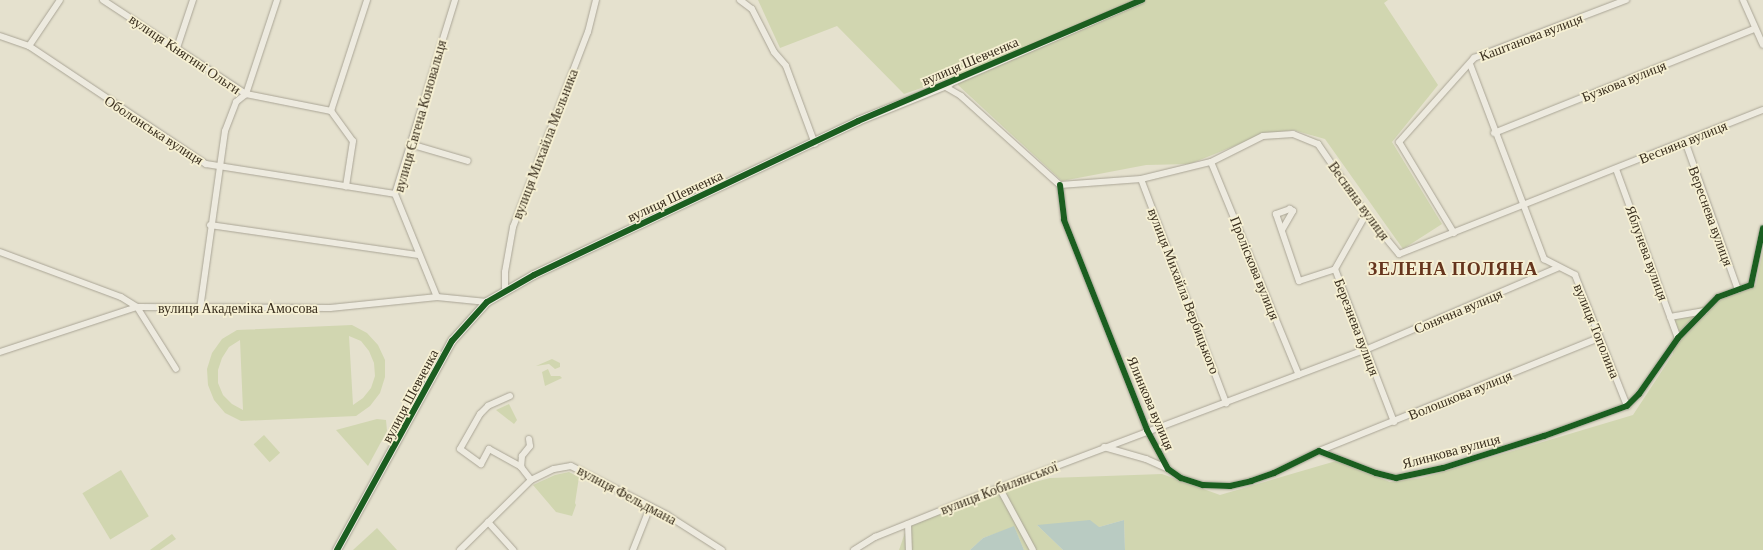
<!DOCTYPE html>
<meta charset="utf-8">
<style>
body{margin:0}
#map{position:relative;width:1763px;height:550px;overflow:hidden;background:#e5e1ce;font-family:"Crimson Pro",serif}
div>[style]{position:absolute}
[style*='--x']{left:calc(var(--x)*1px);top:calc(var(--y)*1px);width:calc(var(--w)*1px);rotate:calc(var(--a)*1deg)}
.green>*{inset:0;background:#d1d6b0;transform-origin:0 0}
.water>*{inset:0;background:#b9cbc2}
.roads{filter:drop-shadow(0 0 1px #aaa596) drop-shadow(0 0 1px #aaa596)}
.minor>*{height:6px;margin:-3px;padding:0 3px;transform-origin:3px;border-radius:3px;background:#edeadf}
.tertiary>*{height:8px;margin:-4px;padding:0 4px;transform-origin:4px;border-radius:4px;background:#edeadf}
.cycleway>*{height:6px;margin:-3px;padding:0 3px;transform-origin:3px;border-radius:3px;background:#1b5e20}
span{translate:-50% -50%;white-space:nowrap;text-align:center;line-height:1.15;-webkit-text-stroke:3.5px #f6f0d3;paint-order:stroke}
.street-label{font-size:14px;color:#392e1e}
.district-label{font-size:18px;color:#66351d;font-weight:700;letter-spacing:1px}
</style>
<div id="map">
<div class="green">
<i style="clip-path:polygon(758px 0,1388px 0,1384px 3px,1438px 85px,1392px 142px,1442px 224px,1403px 249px,1325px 139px,1293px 130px,1264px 134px,1190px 164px,1146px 165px,1062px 181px,958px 85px,956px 76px,904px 94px,837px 26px,780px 48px)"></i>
<i style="clip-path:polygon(1763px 250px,1763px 550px,1125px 550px,1124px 520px,1099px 527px,1037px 525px,1063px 550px,1024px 550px,1014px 527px,983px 538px,970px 550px,899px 550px,908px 524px,967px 500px,1050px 478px,1162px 474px,1220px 495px,1336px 461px,1390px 482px,1422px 478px,1633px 415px,1673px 354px,1674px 318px,1756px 285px)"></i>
<i style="clip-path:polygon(evenodd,352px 325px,367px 333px,378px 345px,385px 360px,385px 377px,380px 393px,370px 406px,356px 416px,241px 421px,225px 413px,214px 400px,208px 385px,207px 369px,212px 353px,222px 339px,237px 330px,352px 325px,349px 336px,361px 341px,369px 351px,374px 363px,375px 376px,371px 388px,363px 398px,353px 405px,349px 336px,352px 325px,240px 340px,243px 410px,232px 404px,223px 395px,218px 383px,218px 370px,222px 358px,229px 347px,240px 340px)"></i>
<i style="clip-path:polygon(552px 359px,560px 363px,560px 367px,555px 369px,549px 364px,536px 366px)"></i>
<i style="clip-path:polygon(548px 369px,551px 376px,560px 376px,562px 378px,545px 386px,542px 372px)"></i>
<i style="clip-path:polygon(509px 404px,517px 420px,514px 424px,496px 410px)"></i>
<i style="clip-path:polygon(377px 419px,386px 420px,387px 431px,368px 466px,336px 430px)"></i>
<i style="left:264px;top:435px;width:24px;height:14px;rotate:48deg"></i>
<i style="left:121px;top:470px;width:54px;height:45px;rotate:59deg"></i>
<i style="clip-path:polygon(569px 472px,579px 477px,575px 503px,576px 505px,572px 516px,556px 512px,533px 485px,555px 475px)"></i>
<i style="clip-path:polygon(377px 528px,397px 550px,353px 550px)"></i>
<i style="clip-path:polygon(172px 534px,176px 539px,160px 550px,150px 550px)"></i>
</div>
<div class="water">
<i style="clip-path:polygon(1090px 520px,1099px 527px,1124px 520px,1125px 550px,1063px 550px,1037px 525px)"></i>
<i style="clip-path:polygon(1014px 526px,1024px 550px,970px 550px,983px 538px)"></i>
</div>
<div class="roads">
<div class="minor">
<i style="--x:103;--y:0;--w:171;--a:33.3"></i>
<i style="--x:246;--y:94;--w:87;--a:11.3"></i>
<i style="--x:331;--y:111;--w:37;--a:54"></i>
<i style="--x:353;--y:141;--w:46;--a:98.8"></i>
<i style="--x:740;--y:0;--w:15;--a:37"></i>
<i style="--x:752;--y:9;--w:48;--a:62.9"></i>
<i style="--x:774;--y:52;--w:18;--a:49"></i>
<i style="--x:786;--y:66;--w:83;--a:69.6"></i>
<i style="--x:1743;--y:0;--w:49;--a:66"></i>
<i style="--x:0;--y:36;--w:31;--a:19"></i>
<i style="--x:29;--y:46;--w:213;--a:33.7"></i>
<i style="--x:206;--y:164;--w:191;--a:9"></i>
<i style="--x:29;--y:46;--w:55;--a:-56"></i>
<i style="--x:177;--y:48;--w:51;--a:-71.6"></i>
<i style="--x:1470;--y:64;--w:209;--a:69.2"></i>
<i style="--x:1544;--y:259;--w:35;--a:27"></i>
<i style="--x:1575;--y:275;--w:141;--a:68.3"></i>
<i style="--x:949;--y:84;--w:210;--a:-23.5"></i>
<i style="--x:944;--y:86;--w:20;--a:30"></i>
<i style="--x:961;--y:96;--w:133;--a:42"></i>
<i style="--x:331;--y:111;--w:117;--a:-72"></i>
<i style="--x:1494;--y:133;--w:280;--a:-21.8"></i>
<i style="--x:1685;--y:141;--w:158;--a:70.4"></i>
<i style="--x:410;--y:144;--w:60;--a:16.3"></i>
<i style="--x:1211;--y:162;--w:230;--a:67.6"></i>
<i style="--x:1616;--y:169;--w:180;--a:69.9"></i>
<i style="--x:1141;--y:179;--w:240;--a:69.2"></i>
<i style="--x:1060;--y:185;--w:35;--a:83"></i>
<i style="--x:1064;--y:220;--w:226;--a:68.4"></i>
<i style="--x:1147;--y:430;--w:44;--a:61.7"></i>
<i style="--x:1168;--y:469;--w:16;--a:35"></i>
<i style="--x:1181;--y:478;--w:23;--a:18"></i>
<i style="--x:1203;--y:485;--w:27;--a:2"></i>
<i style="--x:1230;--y:486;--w:22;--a:-13"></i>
<i style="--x:1251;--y:481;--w:24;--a:-19"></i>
<i style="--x:1274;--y:473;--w:50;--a:-26.1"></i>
<i style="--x:1319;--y:451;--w:61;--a:21.1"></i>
<i style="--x:1376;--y:473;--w:21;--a:14"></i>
<i style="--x:1396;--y:478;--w:48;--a:-12"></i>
<i style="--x:1443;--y:468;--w:106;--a:-17.6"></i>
<i style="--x:1544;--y:436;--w:88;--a:-19.9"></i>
<i style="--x:1627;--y:406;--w:17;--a:-45"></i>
<i style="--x:1639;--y:394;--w:68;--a:-55.1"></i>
<i style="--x:1678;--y:338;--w:57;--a:-45.7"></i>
<i style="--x:1718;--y:297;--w:35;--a:-20"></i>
<i style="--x:1751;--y:285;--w:58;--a:-78.1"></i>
<i style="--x:1060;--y:185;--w:81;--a:-4.2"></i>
<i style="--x:1141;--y:179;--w:72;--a:-13.7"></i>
<i style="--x:1211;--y:162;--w:58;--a:-26.6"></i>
<i style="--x:1263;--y:136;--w:30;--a:-4"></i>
<i style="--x:1293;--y:134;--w:27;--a:22"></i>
<i style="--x:1318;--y:144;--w:85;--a:55.6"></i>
<i style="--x:1366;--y:214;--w:52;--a:50.5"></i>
<i style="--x:1399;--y:254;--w:391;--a:-21.6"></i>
<i style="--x:1366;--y:214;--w:63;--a:119.4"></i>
<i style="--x:1335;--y:269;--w:164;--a:68.9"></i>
<i style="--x:210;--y:225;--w:211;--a:8.2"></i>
<i style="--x:1282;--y:230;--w:22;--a:-60"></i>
<i style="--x:1293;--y:211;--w:4;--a:-146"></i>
<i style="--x:1290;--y:209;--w:15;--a:160"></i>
<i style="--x:1276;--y:214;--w:71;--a:71.1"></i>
<i style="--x:1299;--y:281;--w:38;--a:-18"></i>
<i style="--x:1454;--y:233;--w:106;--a:-121.1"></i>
<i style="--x:1399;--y:142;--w:113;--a:-48.2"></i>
<i style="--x:1474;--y:58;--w:163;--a:-20.9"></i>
<i style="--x:0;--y:252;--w:129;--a:20.4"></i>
<i style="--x:121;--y:297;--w:19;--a:32"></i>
<i style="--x:137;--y:307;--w:193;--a:0.3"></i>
<i style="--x:330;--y:308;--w:108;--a:-5.9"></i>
<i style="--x:437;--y:297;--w:50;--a:5.7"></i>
<i style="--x:505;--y:291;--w:19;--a:-90"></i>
<i style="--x:505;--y:272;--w:46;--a:-79.9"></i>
<i style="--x:513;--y:227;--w:209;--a:-69"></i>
<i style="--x:588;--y:32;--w:33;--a:-76"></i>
<i style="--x:437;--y:297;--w:111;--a:-112.2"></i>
<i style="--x:395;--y:194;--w:203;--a:-72.8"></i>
<i style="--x:200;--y:309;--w:180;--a:-82"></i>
<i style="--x:225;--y:131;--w:31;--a:-69"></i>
<i style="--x:236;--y:102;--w:13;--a:-39"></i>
<i style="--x:246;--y:94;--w:99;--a:-71.7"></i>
<i style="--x:1670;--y:317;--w:35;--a:-10"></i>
<i style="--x:0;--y:352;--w:144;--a:-18.2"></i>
<i style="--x:137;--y:307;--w:73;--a:57.8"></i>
<i style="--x:510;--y:396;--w:24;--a:156"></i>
<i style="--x:488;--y:406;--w:11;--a:135"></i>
<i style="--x:480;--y:414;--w:40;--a:119.7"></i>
<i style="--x:460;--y:449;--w:26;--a:36"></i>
<i style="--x:481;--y:464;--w:17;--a:-62"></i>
<i style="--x:489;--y:449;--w:37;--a:29"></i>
<i style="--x:529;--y:439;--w:7;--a:82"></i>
<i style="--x:530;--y:446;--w:13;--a:129"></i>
<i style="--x:522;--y:456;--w:11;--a:95"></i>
<i style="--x:521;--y:467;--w:16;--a:52"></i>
<i style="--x:1104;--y:447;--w:44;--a:15.9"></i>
<i style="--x:1146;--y:459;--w:24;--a:24"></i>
<i style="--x:1319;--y:451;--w:302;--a:-22"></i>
<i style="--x:1000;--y:489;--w:69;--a:61.6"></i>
<i style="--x:488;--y:522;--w:38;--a:48"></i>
<i style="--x:908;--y:524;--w:26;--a:88"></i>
<i style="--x:460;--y:550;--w:100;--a:-44.6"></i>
<i style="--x:531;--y:480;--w:25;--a:-26"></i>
<i style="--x:554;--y:469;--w:17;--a:-10"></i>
<i style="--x:571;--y:466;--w:108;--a:27"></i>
<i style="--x:667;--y:515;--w:65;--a:32.5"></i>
<i style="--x:633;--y:550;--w:46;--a:-68.4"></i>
<i style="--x:854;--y:550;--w:25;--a:-32"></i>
<i style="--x:875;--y:537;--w:99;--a:-21.9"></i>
<i style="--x:967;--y:500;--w:425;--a:-20.7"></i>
<i style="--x:1365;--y:350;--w:209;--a:-23.1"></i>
</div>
<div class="tertiary">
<i style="--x:337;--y:550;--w:239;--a:-61.2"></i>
<i style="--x:452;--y:341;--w:52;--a:-48.1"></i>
<i style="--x:487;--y:302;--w:54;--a:-29.9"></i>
<i style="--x:534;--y:275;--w:359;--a:-25.4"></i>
<i style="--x:858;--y:121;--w:98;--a:-22.1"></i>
</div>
</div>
<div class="cycleway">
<i style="--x:1060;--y:185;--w:35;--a:83"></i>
<i style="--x:1064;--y:220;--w:226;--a:68.4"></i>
<i style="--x:1147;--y:430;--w:44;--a:61.7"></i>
<i style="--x:1168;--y:469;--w:16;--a:35"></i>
<i style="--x:1181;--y:478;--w:23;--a:18"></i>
<i style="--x:1203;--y:485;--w:27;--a:2"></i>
<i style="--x:1230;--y:486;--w:22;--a:-13"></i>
<i style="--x:1251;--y:481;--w:24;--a:-19"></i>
<i style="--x:1274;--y:473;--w:50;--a:-26.1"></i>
<i style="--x:1319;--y:451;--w:61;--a:21.1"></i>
<i style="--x:1376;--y:473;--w:21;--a:14"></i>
<i style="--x:1396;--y:478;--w:48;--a:-12"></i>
<i style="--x:1443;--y:468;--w:106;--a:-17.6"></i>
<i style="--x:1544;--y:436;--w:88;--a:-19.9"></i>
<i style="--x:1627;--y:406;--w:17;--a:-45"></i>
<i style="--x:1639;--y:394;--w:68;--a:-55.1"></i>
<i style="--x:1678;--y:338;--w:57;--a:-45.7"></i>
<i style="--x:1718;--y:297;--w:35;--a:-20"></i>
<i style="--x:1751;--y:285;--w:58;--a:-78.1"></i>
<i style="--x:337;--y:550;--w:239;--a:-61.2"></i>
<i style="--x:452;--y:341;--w:52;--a:-48.1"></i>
<i style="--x:487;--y:302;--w:54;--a:-29.9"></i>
<i style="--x:534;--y:275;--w:359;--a:-25.4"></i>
<i style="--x:858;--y:121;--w:309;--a:-23.1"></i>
</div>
<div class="street-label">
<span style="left:1531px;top:37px;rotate:-21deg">Каштанова вулиця</span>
<span style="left:185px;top:54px;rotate:34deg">вулиця Княгині Ольги</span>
<span style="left:970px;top:61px;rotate:-23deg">вулиця Шевченка</span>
<span style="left:1624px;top:81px;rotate:-22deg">Бузкова вулиця</span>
<span style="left:420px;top:116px;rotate:-74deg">вулиця Євгена Коновальця</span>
<span style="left:154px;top:130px;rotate:33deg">Оболонська вулиця</span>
<span style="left:1683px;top:142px;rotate:-22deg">Весняна вулиця</span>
<span style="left:545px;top:144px;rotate:-69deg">вулиця Михайла Мельника</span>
<span style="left:675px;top:196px;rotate:-25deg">вулиця Шевченка</span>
<span style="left:1359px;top:201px;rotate:54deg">Весняна вулиця</span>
<span style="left:1711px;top:216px;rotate:70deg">Вереснева вулиця</span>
<span style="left:1647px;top:253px;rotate:70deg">Яблунева вулиця</span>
<span style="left:1255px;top:268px;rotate:68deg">Проліскова вулиця</span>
<span style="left:1184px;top:291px;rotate:69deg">вулиця Михайла Вербицького</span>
<span style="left:238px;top:308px">вулиця Академіка Амосова</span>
<span style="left:1458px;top:311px;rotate:-23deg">Сонячна вулиця</span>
<span style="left:1357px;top:327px;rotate:69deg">Березнева вулиця</span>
<span style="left:1597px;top:331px;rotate:68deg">вулиця Тополина</span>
<span style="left:1460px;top:395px;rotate:-22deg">Волошкова вулиця</span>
<span style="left:410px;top:396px;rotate:-62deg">вулиця Шевченка</span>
<span style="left:1151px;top:403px;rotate:67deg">Ялинкова вулиця</span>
<span style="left:1451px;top:451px;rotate:-15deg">Ялинкова вулиця</span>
<span style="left:999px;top:488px;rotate:-21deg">вулиця Кобилянської</span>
<span style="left:627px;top:495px;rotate:28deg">вулиця Фельдмана</span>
</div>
<div class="district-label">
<span style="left:1453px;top:269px">ЗЕЛЕНА ПОЛЯНА</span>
</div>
</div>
